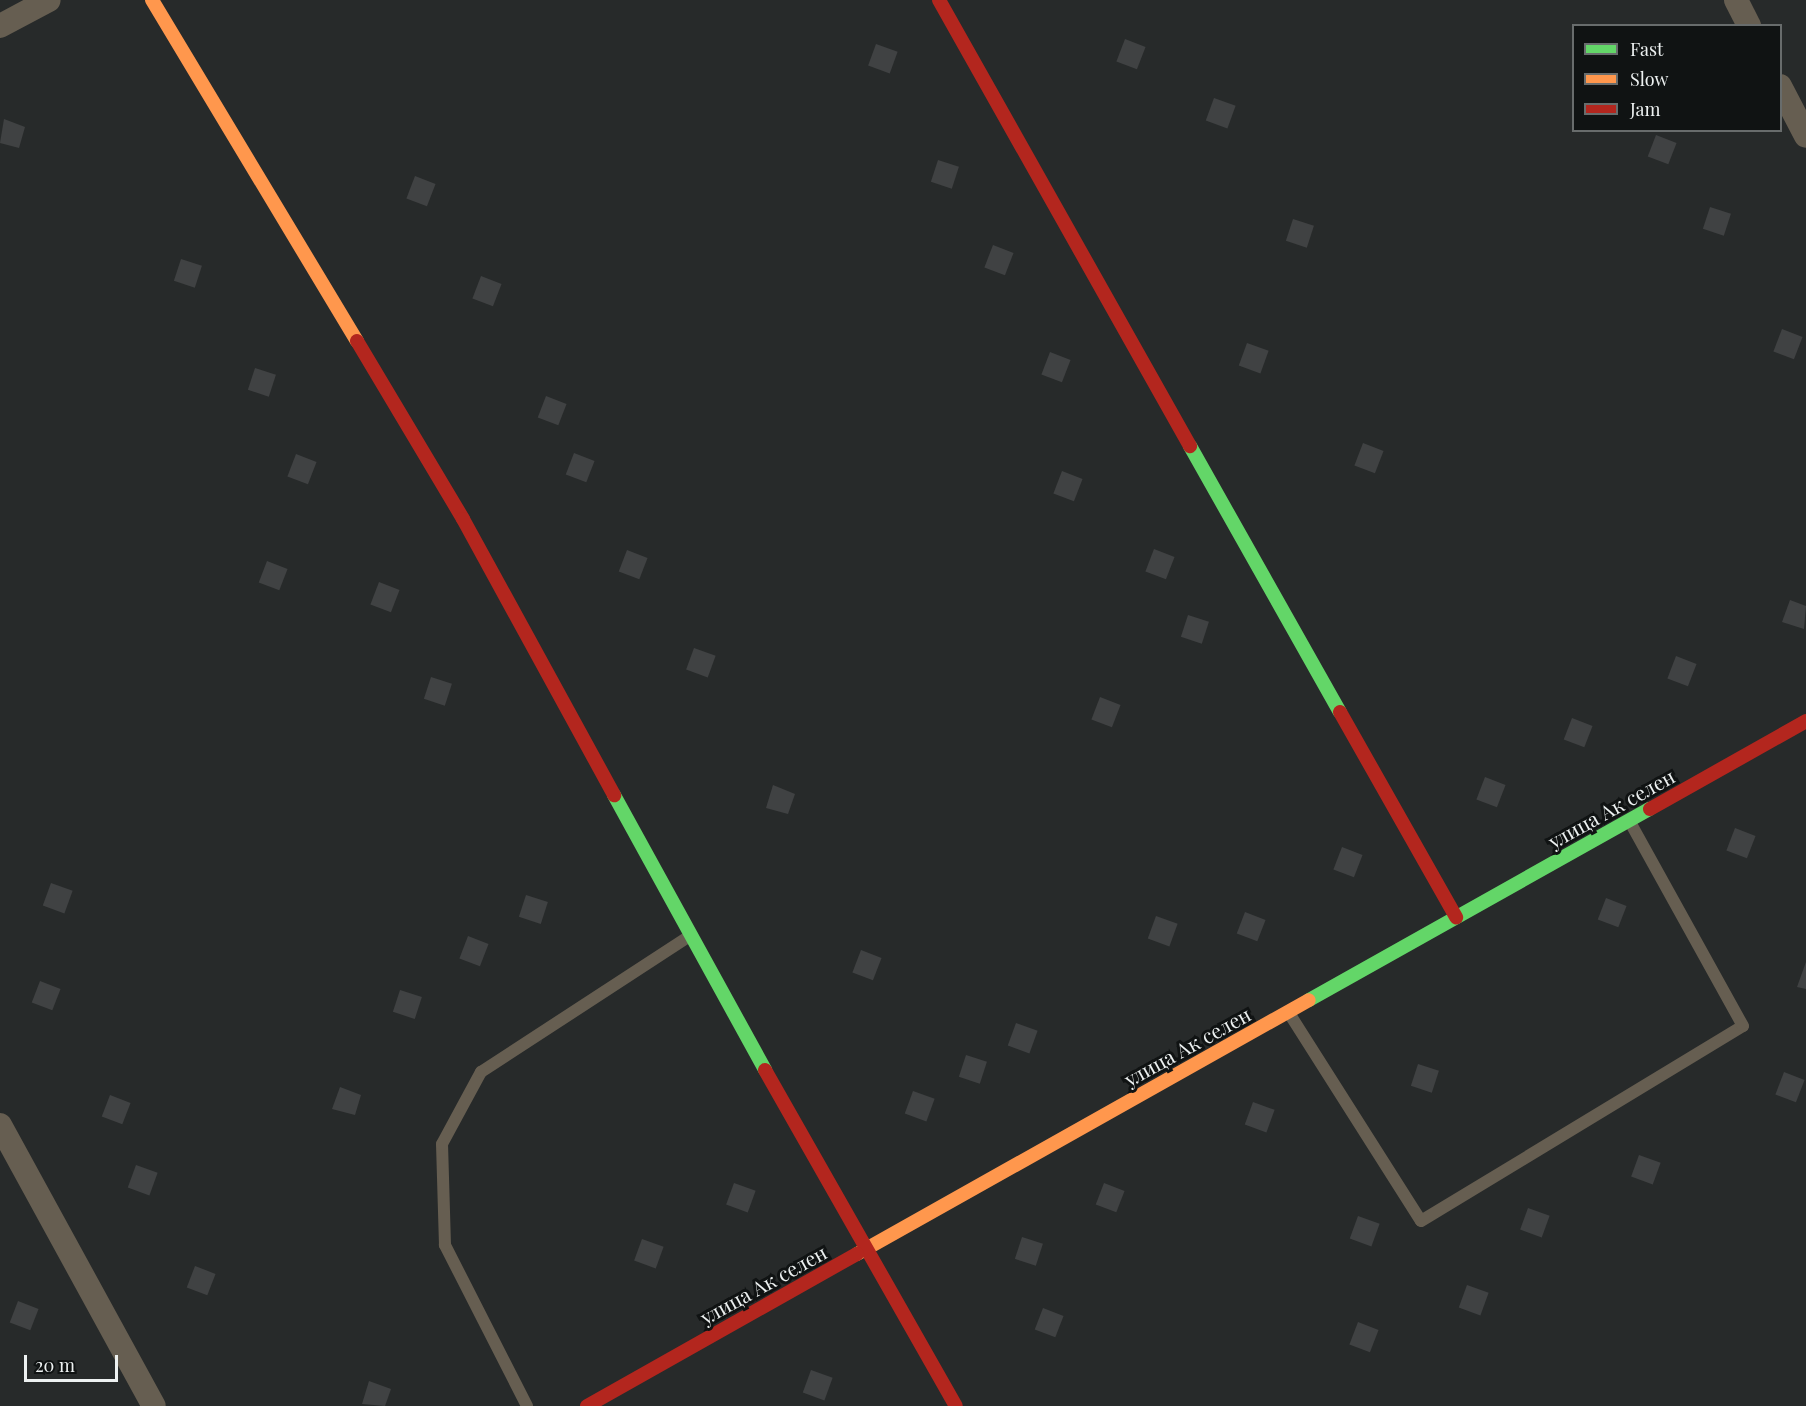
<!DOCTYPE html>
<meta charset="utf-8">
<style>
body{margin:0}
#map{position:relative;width:1806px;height:1406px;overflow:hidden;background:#272a2a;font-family:"Playfair Display",serif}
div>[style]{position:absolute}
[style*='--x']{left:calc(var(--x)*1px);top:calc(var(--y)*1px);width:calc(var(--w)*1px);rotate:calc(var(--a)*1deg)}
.building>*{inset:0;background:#404243;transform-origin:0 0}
.lane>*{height:12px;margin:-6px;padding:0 6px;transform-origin:6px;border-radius:6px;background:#665e51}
.street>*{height:24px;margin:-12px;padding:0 12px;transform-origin:12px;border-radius:12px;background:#665e51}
.fast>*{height:14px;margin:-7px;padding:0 7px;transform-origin:7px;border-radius:7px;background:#63d668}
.slow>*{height:14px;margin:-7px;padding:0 7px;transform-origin:7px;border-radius:7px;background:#ff974d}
.jam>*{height:14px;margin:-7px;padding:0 7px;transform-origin:7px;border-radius:7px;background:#b3261e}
span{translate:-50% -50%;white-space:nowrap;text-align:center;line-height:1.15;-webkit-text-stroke:6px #101313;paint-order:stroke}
.street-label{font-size:20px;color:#edf1f1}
.legend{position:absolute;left:1572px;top:24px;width:210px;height:108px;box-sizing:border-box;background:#101313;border:2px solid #686c6c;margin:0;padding:8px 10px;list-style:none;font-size:18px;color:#edf1f1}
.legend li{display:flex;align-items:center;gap:12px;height:30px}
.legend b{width:30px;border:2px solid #686c6c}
.scale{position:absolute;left:24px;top:1355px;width:94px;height:27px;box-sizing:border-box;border:3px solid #edf1f1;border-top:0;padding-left:8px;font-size:18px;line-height:21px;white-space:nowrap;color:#edf1f1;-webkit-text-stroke:4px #101313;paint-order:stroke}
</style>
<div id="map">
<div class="building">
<i style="left:1125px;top:39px;width:22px;height:24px;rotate:21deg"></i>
<i style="left:876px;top:44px;width:23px;height:23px;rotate:20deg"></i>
<i style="left:1214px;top:98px;width:23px;height:24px;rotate:20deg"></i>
<i style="clip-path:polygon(4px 119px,25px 127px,19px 148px,0 143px)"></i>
<i style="left:1656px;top:135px;width:22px;height:23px;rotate:21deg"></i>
<i style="left:938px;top:160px;width:22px;height:23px;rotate:18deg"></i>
<i style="left:415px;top:176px;width:22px;height:24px;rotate:21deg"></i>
<i style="left:1710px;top:207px;width:22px;height:23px;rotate:18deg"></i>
<i style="left:1293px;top:219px;width:22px;height:23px;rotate:18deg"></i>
<i style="left:993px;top:245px;width:22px;height:24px;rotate:21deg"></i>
<i style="left:181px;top:259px;width:22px;height:23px;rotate:18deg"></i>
<i style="left:481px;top:276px;width:22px;height:24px;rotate:21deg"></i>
<i style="left:1782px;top:329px;width:22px;height:24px;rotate:21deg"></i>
<i style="left:1247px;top:343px;width:23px;height:24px;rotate:20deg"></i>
<i style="left:1050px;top:352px;width:22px;height:24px;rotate:21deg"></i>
<i style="left:255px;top:368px;width:22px;height:23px;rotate:18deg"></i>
<i style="left:546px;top:396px;width:22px;height:23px;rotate:21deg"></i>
<i style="left:1363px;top:443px;width:22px;height:24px;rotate:21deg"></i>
<i style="left:574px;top:453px;width:22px;height:23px;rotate:21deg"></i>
<i style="left:296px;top:454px;width:22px;height:24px;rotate:21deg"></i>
<i style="left:1062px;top:471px;width:22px;height:24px;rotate:21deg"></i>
<i style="left:1154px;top:549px;width:22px;height:24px;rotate:21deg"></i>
<i style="left:627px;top:550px;width:22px;height:23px;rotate:21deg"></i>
<i style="left:267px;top:561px;width:22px;height:23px;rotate:21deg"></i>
<i style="left:379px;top:582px;width:22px;height:24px;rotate:21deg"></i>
<i style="clip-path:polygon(1790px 600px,1806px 606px,1804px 629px,1782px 622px)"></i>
<i style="left:1188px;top:615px;width:22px;height:23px;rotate:18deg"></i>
<i style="left:694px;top:648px;width:23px;height:23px;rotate:20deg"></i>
<i style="left:1676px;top:656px;width:22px;height:24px;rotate:21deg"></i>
<i style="left:431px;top:677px;width:22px;height:23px;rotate:18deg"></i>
<i style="left:1100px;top:697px;width:22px;height:24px;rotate:21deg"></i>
<i style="left:1572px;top:718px;width:22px;height:23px;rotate:21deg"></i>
<i style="left:1485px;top:777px;width:22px;height:24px;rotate:21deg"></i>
<i style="clip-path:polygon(773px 785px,795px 794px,788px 814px,766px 808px)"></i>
<i style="left:1735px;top:828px;width:22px;height:24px;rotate:21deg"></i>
<i style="left:1342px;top:847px;width:22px;height:24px;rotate:21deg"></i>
<i style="left:51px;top:883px;width:23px;height:24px;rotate:20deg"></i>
<i style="left:526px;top:895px;width:23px;height:23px;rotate:18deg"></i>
<i style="left:1606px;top:898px;width:22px;height:23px;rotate:21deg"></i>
<i style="left:1245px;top:912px;width:22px;height:23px;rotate:21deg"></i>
<i style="left:1156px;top:916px;width:23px;height:24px;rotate:20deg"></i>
<i style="left:468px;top:936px;width:22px;height:24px;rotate:21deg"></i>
<i style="left:861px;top:950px;width:22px;height:24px;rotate:21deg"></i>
<i style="clip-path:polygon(1806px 962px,1806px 989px,1797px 987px)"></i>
<i style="left:40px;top:981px;width:22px;height:23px;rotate:21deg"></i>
<i style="left:400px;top:990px;width:23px;height:23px;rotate:18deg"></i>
<i style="left:1016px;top:1023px;width:23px;height:24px;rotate:20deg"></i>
<i style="left:966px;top:1055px;width:22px;height:23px;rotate:18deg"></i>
<i style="left:1418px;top:1064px;width:22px;height:23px;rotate:18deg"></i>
<i style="left:1784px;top:1072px;width:22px;height:24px;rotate:21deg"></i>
<i style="clip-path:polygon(340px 1087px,361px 1095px,355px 1115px,332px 1109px)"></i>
<i style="left:913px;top:1091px;width:23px;height:24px;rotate:20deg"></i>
<i style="left:110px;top:1095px;width:22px;height:23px;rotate:21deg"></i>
<i style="left:1253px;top:1102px;width:23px;height:24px;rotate:20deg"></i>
<i style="left:1639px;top:1155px;width:23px;height:23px;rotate:20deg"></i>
<i style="left:136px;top:1165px;width:23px;height:24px;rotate:20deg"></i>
<i style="left:734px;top:1183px;width:23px;height:23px;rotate:20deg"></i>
<i style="left:1104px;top:1183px;width:22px;height:23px;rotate:21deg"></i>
<i style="left:1528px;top:1208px;width:23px;height:23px;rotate:20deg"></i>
<i style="left:1358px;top:1216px;width:23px;height:24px;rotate:20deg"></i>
<i style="left:1022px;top:1237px;width:22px;height:23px;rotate:18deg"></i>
<i style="left:642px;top:1239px;width:23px;height:23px;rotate:20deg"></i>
<i style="left:195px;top:1266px;width:22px;height:23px;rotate:21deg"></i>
<i style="left:1467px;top:1285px;width:23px;height:24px;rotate:20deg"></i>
<i style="left:18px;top:1301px;width:22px;height:23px;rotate:21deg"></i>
<i style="left:1043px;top:1308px;width:22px;height:23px;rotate:21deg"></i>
<i style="left:1358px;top:1322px;width:22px;height:24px;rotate:21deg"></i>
<i style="left:811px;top:1370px;width:23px;height:24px;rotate:20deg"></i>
<i style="clip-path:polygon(369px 1381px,391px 1389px,385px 1406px,362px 1404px)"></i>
</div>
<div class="lane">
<i style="--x:1289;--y:1013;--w:246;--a:57.6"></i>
<i style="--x:1421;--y:1221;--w:376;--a:-31.2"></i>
<i style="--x:1743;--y:1026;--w:233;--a:-119"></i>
<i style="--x:527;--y:1406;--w:181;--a:-117"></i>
<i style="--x:445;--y:1245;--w:101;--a:-91.7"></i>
<i style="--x:442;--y:1144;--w:82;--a:-61.6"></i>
<i style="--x:481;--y:1072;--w:249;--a:-33.1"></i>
</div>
<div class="street">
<i style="--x:1736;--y:0;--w:29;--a:63"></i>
<i style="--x:0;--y:26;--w:55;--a:-28"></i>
<i style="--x:1780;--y:86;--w:56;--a:62.5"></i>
<i style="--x:0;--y:1125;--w:320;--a:61.3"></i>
</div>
<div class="fast">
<i style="--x:1190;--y:446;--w:305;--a:60.6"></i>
<i style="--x:614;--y:795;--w:314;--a:61.2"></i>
<i style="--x:1309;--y:1000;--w:391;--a:-29.3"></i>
</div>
<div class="slow">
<i style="--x:152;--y:0;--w:398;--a:59"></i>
<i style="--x:857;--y:1254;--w:518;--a:-29.33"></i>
</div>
<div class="jam">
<i style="--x:939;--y:0;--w:512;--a:60.63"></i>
<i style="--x:357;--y:341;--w:207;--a:59.2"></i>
<i style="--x:463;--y:519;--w:315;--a:61.3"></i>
<i style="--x:1340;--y:712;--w:236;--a:60.5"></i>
<i style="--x:1650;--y:809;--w:179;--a:-29.4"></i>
<i style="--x:765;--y:1070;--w:386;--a:60.4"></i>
<i style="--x:587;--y:1406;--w:310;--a:-29.4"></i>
</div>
<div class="street-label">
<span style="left:1611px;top:808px;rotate:-29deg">улица Ак селен</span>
<span style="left:1187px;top:1046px;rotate:-29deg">улица Ак селен</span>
<span style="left:763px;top:1284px;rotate:-29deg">улица Ак селен</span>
</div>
<ul class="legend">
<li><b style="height:8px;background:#63d668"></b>Fast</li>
<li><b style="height:8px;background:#ff974d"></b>Slow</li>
<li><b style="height:8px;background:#b3261e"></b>Jam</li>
</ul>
<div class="scale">20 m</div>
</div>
